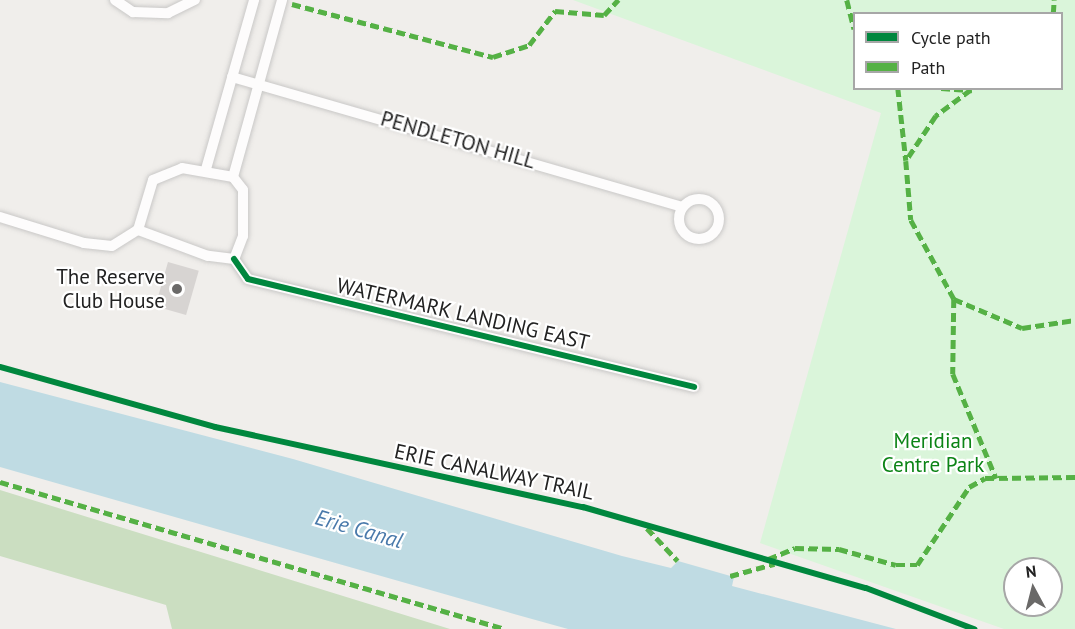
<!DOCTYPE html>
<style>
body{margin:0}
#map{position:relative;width:1075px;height:629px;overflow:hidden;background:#f0eeeb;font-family:"PT Sans",sans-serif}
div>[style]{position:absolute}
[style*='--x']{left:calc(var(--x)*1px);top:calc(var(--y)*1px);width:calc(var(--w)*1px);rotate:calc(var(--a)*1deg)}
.forest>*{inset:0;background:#cbdec1}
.park>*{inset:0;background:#daf5da}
.water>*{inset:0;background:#bfdbe3}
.building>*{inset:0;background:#d7d4d2;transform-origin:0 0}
.roads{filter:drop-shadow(0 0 2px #c9c8c7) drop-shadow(0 0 2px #c9c8c7)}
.street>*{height:10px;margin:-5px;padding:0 5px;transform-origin:5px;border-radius:5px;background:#fdfcfc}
.street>.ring{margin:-5px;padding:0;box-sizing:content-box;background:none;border:10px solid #fdfcfc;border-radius:50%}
.quiet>*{height:4.5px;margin-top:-2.25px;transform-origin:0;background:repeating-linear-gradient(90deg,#55b145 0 9px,transparent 0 13.5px)}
.cycleway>*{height:6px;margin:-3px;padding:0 3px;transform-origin:3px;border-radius:3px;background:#00873e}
.dots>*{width:16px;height:16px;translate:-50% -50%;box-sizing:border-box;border:3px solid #fff;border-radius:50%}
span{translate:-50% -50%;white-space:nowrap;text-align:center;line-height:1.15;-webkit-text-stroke:4.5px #fff;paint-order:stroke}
.street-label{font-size:21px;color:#222}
.poi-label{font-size:21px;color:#222}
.right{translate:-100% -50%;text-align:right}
.park-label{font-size:21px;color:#0c8416}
.water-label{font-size:22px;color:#4a7aab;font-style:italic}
.legend{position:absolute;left:853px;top:12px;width:210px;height:78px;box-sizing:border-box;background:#fff;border:2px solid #a7a7a7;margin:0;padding:8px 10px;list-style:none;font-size:18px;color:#222}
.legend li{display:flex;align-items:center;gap:12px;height:30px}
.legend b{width:30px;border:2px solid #a7a7a7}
.north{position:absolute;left:1003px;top:557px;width:60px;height:60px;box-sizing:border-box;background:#fff;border:2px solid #a7a7a7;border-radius:50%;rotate:353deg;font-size:16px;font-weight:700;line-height:24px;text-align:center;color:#222}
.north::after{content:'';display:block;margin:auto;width:21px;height:27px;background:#6a6968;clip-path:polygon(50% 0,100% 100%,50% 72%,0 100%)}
</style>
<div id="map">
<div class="forest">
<i style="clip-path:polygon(0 490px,450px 629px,172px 629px,166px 605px,0 556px)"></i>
</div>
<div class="park">
<i style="clip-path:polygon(evenodd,573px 0,1075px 0,1075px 629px,1004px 629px,760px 543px,881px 113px,573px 0,854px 14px,1062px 14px,1062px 88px,854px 88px,854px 14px,573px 0,1015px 569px,1051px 569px,1051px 605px,1015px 605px,1015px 569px)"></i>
</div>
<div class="water">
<i style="clip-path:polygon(0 382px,293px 459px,622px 556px,671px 568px,678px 561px,734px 577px,732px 586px,896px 629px,568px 629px,514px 614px,0 467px)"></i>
</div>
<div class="building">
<i style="left:168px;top:262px;width:32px;height:46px;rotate:16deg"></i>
</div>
<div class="roads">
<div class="street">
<i style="--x:115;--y:0;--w:22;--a:34"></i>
<i style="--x:133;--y:12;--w:35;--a:2"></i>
<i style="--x:168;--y:13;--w:30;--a:-26"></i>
<i style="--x:232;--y:77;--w:468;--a:16.1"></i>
<i style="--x:182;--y:168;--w:52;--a:10"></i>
<i style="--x:233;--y:177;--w:16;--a:52"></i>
<i style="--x:243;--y:190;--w:46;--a:90"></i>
<i style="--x:243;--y:236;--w:25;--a:111"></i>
<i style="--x:234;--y:259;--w:26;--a:-173"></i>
<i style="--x:208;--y:256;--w:75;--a:-159.6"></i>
<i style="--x:138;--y:230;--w:52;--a:-73.3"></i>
<i style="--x:153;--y:180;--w:31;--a:-22"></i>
<i style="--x:206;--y:169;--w:176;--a:-74.1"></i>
<i style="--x:233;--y:177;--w:184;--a:-74.5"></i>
<i class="ring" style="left:679px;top:199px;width:30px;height:30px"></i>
<i style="--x:0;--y:217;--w:88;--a:17.2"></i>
<i style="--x:84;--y:243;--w:28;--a:6"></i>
<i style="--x:112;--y:246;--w:31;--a:-32"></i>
<i style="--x:234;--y:259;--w:24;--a:55"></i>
<i style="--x:248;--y:279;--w:459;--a:13.6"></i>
</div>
</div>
<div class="quiet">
<i style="--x:847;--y:0;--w:30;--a:76"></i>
<i style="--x:292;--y:4;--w:208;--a:14.8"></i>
<i style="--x:493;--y:57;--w:38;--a:-18"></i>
<i style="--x:529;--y:45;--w:43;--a:-52.6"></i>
<i style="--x:555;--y:11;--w:49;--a:4.7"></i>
<i style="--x:604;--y:15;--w:21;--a:-47"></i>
<i style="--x:1053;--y:14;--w:14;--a:-86"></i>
<i style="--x:898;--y:88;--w:73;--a:83.7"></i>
<i style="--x:941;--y:88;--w:31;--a:4"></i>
<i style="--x:971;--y:90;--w:44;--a:143.4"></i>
<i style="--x:936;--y:116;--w:54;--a:123.7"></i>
<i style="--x:906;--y:161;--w:59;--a:85.2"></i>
<i style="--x:911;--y:220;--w:90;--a:61.4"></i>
<i style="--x:954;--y:299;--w:74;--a:23.1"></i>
<i style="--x:1022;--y:328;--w:54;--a:-8.6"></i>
<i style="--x:954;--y:299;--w:75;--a:90.8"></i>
<i style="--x:953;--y:374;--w:113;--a:67.5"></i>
<i style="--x:0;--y:482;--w:526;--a:16.23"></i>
<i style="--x:647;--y:528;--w:45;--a:46.8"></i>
<i style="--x:768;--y:559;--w:29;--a:-22"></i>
<i style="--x:795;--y:548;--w:44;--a:1.3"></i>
<i style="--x:839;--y:549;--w:59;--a:15.7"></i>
<i style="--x:896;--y:565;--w:21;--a:0"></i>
<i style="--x:917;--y:565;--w:94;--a:-56.3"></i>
<i style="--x:969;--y:487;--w:18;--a:-29"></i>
<i style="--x:985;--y:478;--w:90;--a:-0.6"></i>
<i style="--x:730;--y:576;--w:46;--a:-15.3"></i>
</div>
<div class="cycleway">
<i style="--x:234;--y:259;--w:24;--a:55"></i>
<i style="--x:248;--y:279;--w:459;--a:13.6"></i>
<i style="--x:0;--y:367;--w:223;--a:15.6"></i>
<i style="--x:215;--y:427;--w:377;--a:12.3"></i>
<i style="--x:583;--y:507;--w:294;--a:16"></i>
<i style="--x:866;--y:588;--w:116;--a:20.8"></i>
</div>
<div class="dots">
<i style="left:177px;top:289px;background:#6a6968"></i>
</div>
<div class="street-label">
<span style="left:458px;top:140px;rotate:16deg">PENDLETON HILL</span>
<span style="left:463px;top:314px;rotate:13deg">WATERMARK LANDING EAST</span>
<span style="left:494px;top:472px;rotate:12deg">ERIE CANALWAY TRAIL</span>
</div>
<div class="poi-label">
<span class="right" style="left:165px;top:289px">The Reserve<br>Club House</span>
</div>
<div class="park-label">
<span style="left:933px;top:453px">Meridian<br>Centre Park</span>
</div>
<div class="water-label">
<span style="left:359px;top:529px;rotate:16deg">Erie Canal</span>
</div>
<ul class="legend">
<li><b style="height:8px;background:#00873e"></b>Cycle path</li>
<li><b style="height:8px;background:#55b145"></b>Path</li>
</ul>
<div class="north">N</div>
</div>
